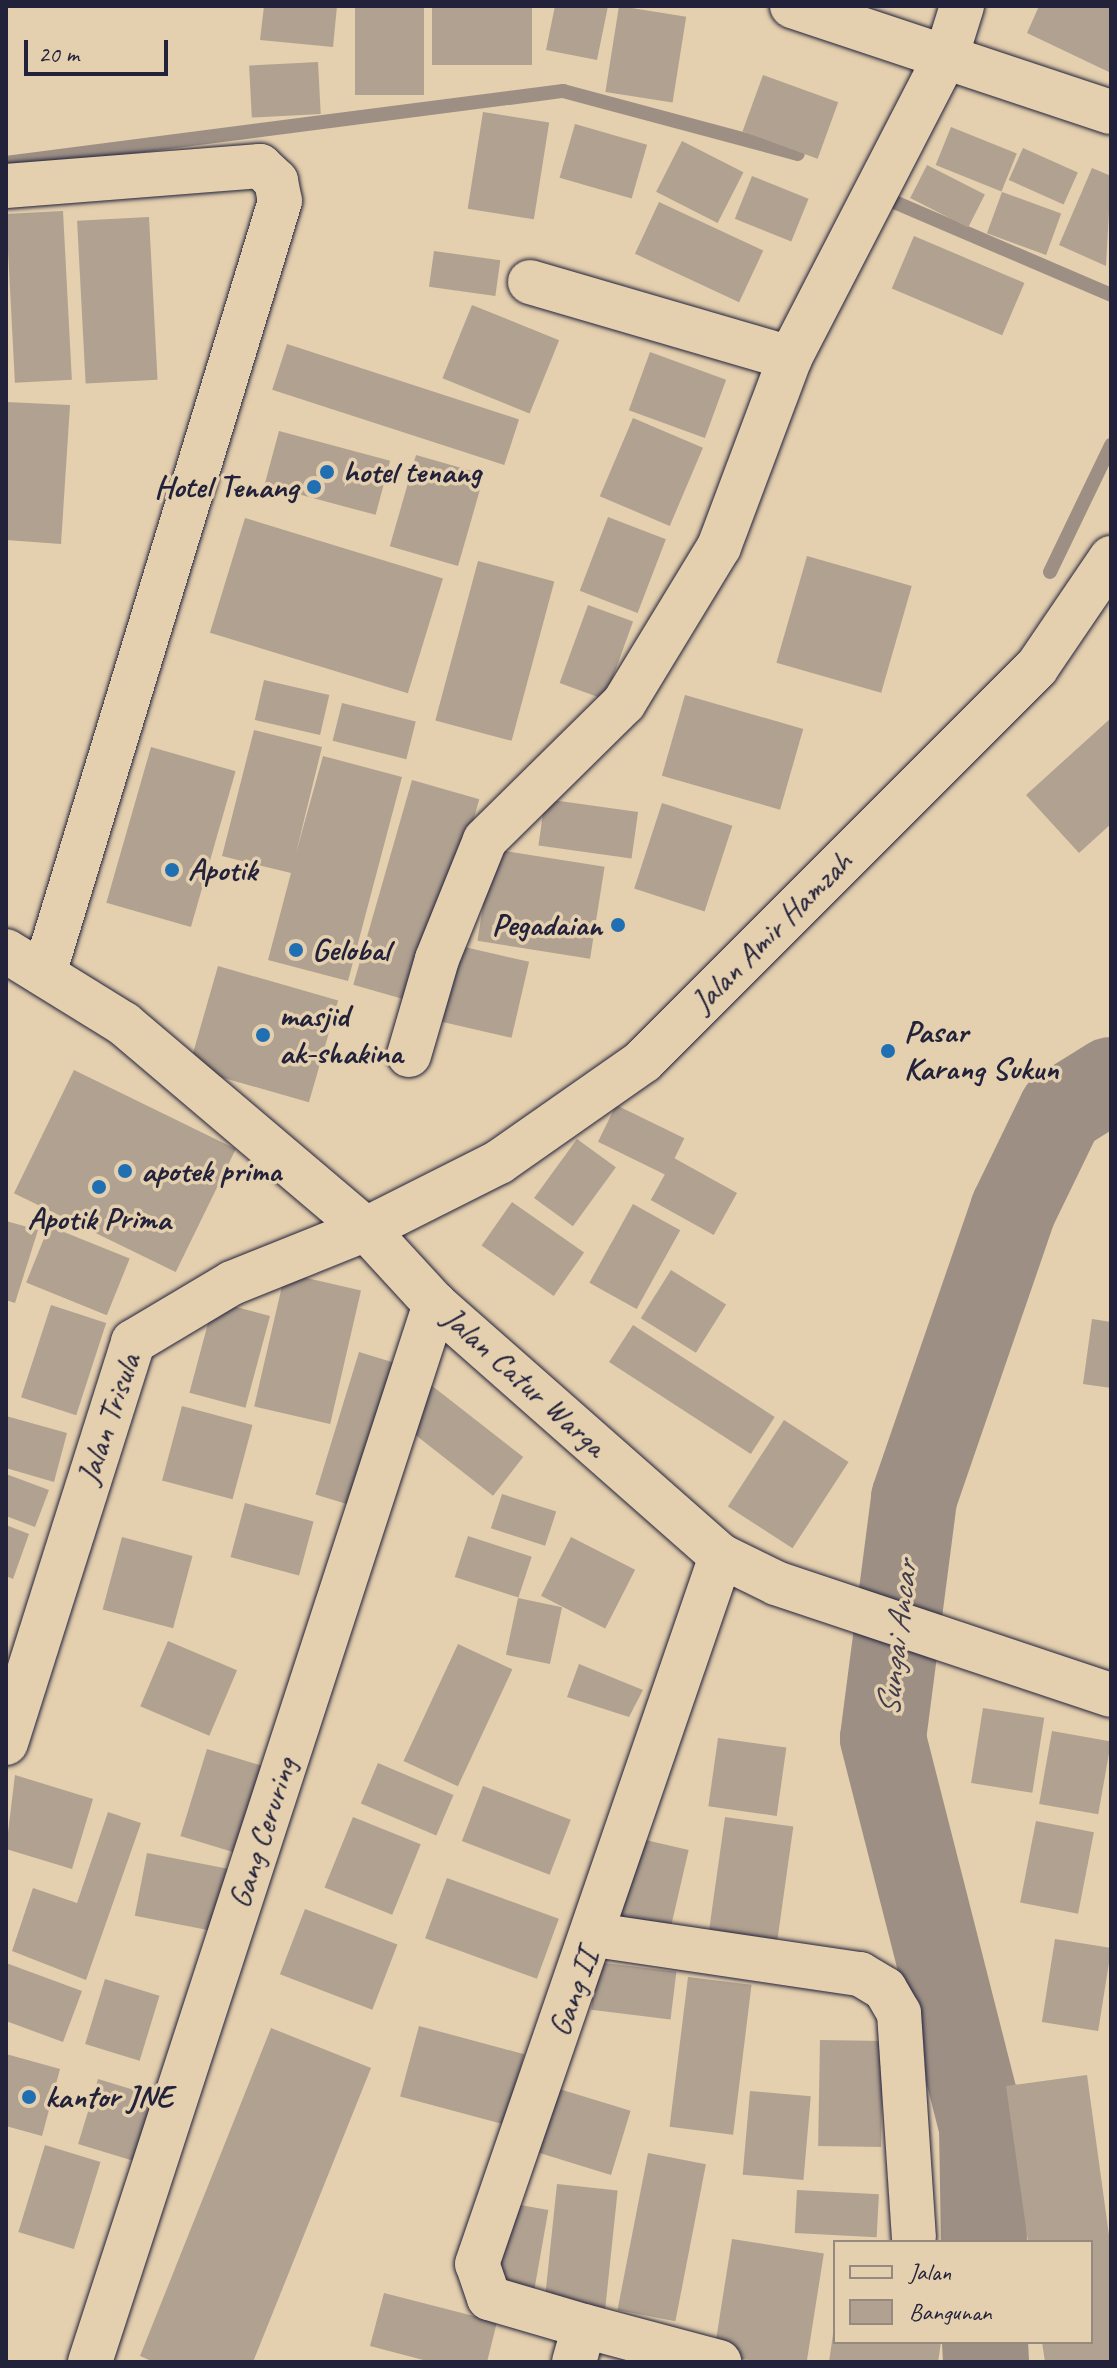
<!DOCTYPE html>
<style>
body{margin:0}
#map{position:relative;width:1117px;height:2368px;overflow:hidden;background:#e4cfae;font-family:Caveat,sans-serif}
div>[style]{position:absolute}
[style*='--x']{left:calc(var(--x)*1px);top:calc(var(--y)*1px);width:calc(var(--w)*1px);rotate:calc(var(--a)*1deg)}
.stream>*{height:14px;margin:-7px;padding:0 7px;transform-origin:7px;border-radius:7px;background:#9d8f84}
.river>*{height:86px;margin:-43px;padding:0 43px;transform-origin:43px;border-radius:43px;background:#9d8f84}
.building>*{inset:0;background:#b1a190;transform-origin:0 0}
.roads{filter:drop-shadow(0 0 2px #22223b) drop-shadow(0 0 2px #22223b)}
.minor>*{height:44px;margin:-22px;padding:0 22px;transform-origin:22px;border-radius:22px;background:#e4cfae}
.tertiary>*{height:44px;margin:-22px;padding:0 22px;transform-origin:22px;border-radius:22px;background:#e4cfae}
.secondary>*{height:44px;margin:-22px;padding:0 22px;transform-origin:22px;border-radius:22px;background:#e4cfae}
.dots>*{width:22px;height:22px;translate:-50% -50%;box-sizing:border-box;border:4px solid #e4cfae;border-radius:50%}
span{translate:-50% -50%;white-space:nowrap;text-align:center;line-height:1.15;-webkit-text-stroke:7px #e4cfae;paint-order:stroke}
.poi-label{font-size:32px;color:#22223b;font-weight:700}
.left{translate:0 -50%;text-align:left}
.right{translate:-100% -50%;text-align:right}
.street-label{font-size:32px;color:#22223b}
.water-label{font-size:34px;color:#413d4d;font-style:italic}
.frame{position:absolute;inset:0;border:8px solid #22223b;pointer-events:none}
.legend{position:absolute;left:833px;top:2240px;width:260px;height:104px;box-sizing:border-box;background:#e4cfae;border:2px solid #968a80;margin:0;padding:10px 14px;list-style:none;font-size:24px;color:#22223b}
.legend li{display:flex;align-items:center;gap:16px;height:40px}
.legend b{width:40px;border:2px solid #968a80}
.scale{position:absolute;left:24px;top:40px;width:144px;height:36px;box-sizing:border-box;border:4px solid #22223b;border-top:0;padding-left:10px;font-size:24px;line-height:28px;white-space:nowrap;color:#22223b;-webkit-text-stroke:6px #e4cfae;paint-order:stroke}
</style>
<div id="map">
<div class="stream">
<i style="--x:6;--y:163;--w:562;--a:-7.37"></i>
<i style="--x:563;--y:91;--w:243;--a:15"></i>
<i style="--x:885;--y:198;--w:246;--a:23.2"></i>
<i style="--x:1050;--y:572;--w:141;--a:-64.3"></i>
</div>
<div class="river">
<i style="--x:984;--y:2242;--w:115;--a:-91"></i>
<i style="--x:982;--y:2127;--w:401;--a:-104.3"></i>
<i style="--x:883;--y:1738;--w:242;--a:-82.6"></i>
<i style="--x:914;--y:1498;--w:305;--a:-71"></i>
<i style="--x:1013;--y:1210;--w:110;--a:-64.1"></i>
<i style="--x:1061;--y:1111;--w:59;--a:-31.8"></i>
<i style="--x:985;--y:2342;--w:20;--a:87"></i>
</div>
<div class="building">
<i style="clip-path:polygon(264px 6px,337px 6px,333px 47px,260px 40px)"></i>
<i style="left:355px;top:6px;width:69px;height:89px"></i>
<i style="left:432px;top:6px;width:100px;height:59px"></i>
<i style="clip-path:polygon(555px 6px,608px 6px,597px 60px,546px 50px)"></i>
<i style="left:619px;top:6px;width:68px;height:87px;rotate:9deg"></i>
<i style="clip-path:polygon(1039px 6px,1111px 6px,1111px 73px,1027px 33px)"></i>
<i style="left:318px;top:62px;width:52px;height:69px;rotate:87deg"></i>
<i style="left:763px;top:75px;width:80px;height:60px;rotate:20deg"></i>
<i style="left:483px;top:112px;width:67px;height:98px;rotate:9deg"></i>
<i style="left:575px;top:124px;width:75px;height:56px;rotate:16deg"></i>
<i style="left:951px;top:127px;width:71px;height:41px;rotate:22deg"></i>
<i style="left:682px;top:141px;width:69px;height:57px;rotate:27deg"></i>
<i style="left:1023px;top:148px;width:60px;height:35px;rotate:24deg"></i>
<i style="left:927px;top:165px;width:65px;height:37px;rotate:27deg"></i>
<i style="clip-path:polygon(1092px 168px,1111px 176px,1106px 266px,1059px 245px)"></i>
<i style="left:752px;top:176px;width:61px;height:46px;rotate:22deg"></i>
<i style="left:1002px;top:192px;width:63px;height:44px;rotate:20deg"></i>
<i style="left:659px;top:202px;width:115px;height:57px;rotate:25deg"></i>
<i style="left:63px;top:211px;width:169px;height:57px;rotate:87deg"></i>
<i style="left:149px;top:217px;width:163px;height:72px;rotate:87deg"></i>
<i style="left:914px;top:236px;width:120px;height:57px;rotate:23deg"></i>
<i style="left:434px;top:251px;width:67px;height:36px;rotate:8deg"></i>
<i style="left:472px;top:305px;width:94px;height:79px;rotate:22deg"></i>
<i style="left:287px;top:344px;width:244px;height:48px;rotate:18deg"></i>
<i style="left:650px;top:352px;width:81px;height:62px;rotate:20deg"></i>
<i style="clip-path:polygon(6px 402px,70px 405px,61px 544px,6px 540px)"></i>
<i style="left:633px;top:418px;width:76px;height:85px;rotate:23deg"></i>
<i style="left:279px;top:431px;width:115px;height:56px;rotate:15deg"></i>
<i style="left:416px;top:455px;width:71px;height:95px;rotate:16deg"></i>
<i style="left:608px;top:517px;width:62px;height:79px;rotate:21deg"></i>
<i style="left:245px;top:518px;width:207px;height:120px;rotate:17deg"></i>
<i style="left:807px;top:556px;width:109px;height:111px;rotate:16deg"></i>
<i style="left:478px;top:561px;width:79px;height:165px;rotate:15deg"></i>
<i style="left:588px;top:605px;width:48px;height:83px;rotate:20deg"></i>
<i style="left:264px;top:680px;width:67px;height:41px;rotate:13deg"></i>
<i style="left:685px;top:695px;width:123px;height:84px;rotate:16deg"></i>
<i style="left:342px;top:703px;width:76px;height:39px;rotate:14deg"></i>
<i style="clip-path:polygon(1111px 718px,1111px 824px,1079px 853px,1026px 795px)"></i>
<i style="clip-path:polygon(254px 730px,322px 747px,296px 853px,323px 756px,402px 777px,348px 981px,268px 960px,291px 873px,222px 856px)"></i>
<i style="left:151px;top:747px;width:88px;height:162px;rotate:16deg"></i>
<i style="left:412px;top:780px;width:70px;height:213px;rotate:16deg"></i>
<i style="left:545px;top:799px;width:94px;height:47px;rotate:8deg"></i>
<i style="left:662px;top:803px;width:74px;height:90px;rotate:18deg"></i>
<i style="left:492px;top:849px;width:114px;height:93px;rotate:9deg"></i>
<i style="left:456px;top:945px;width:75px;height:78px;rotate:13deg"></i>
<i style="left:218px;top:966px;width:125px;height:106px;rotate:16deg"></i>
<i style="left:74px;top:1070px;width:180px;height:137px;rotate:26deg"></i>
<i style="left:616px;top:1105px;width:76px;height:41px;rotate:26deg"></i>
<i style="left:577px;top:1139px;width:48px;height:73px;rotate:36deg"></i>
<i style="left:674px;top:1158px;width:72px;height:48px;rotate:29deg"></i>
<i style="left:512px;top:1202px;width:88px;height:53px;rotate:35deg"></i>
<i style="left:633px;top:1204px;width:54px;height:90px;rotate:29deg"></i>
<i style="clip-path:polygon(6px 1221px,38px 1230px,15px 1303px,6px 1300px)"></i>
<i style="left:49px;top:1226px;width:87px;height:61px;rotate:22deg"></i>
<i style="left:671px;top:1270px;width:65px;height:57px;rotate:32deg"></i>
<i style="left:285px;top:1273px;width:78px;height:137px;rotate:13deg"></i>
<i style="left:214px;top:1301px;width:58px;height:95px;rotate:15deg"></i>
<i style="left:51px;top:1305px;width:58px;height:97px;rotate:18deg"></i>
<i style="clip-path:polygon(1092px 1319px,1111px 1322px,1111px 1388px,1083px 1384px)"></i>
<i style="left:633px;top:1325px;width:169px;height:44px;rotate:33deg"></i>
<i style="left:359px;top:1352px;width:44px;height:149px;rotate:17deg"></i>
<i style="left:431px;top:1385px;width:117px;height:49px;rotate:38deg"></i>
<i style="left:182px;top:1406px;width:73px;height:77px;rotate:15deg"></i>
<i style="clip-path:polygon(6px 1416px,67px 1433px,54px 1482px,6px 1468px)"></i>
<i style="left:784px;top:1420px;width:77px;height:103px;rotate:33deg"></i>
<i style="clip-path:polygon(6px 1474px,49px 1490px,35px 1527px,6px 1516px)"></i>
<i style="left:502px;top:1494px;width:57px;height:36px;rotate:18deg"></i>
<i style="left:245px;top:1503px;width:71px;height:56px;rotate:15deg"></i>
<i style="clip-path:polygon(6px 1525px,29px 1534px,13px 1579px,6px 1576px)"></i>
<i style="left:468px;top:1536px;width:67px;height:43px;rotate:18deg"></i>
<i style="left:122px;top:1537px;width:73px;height:75px;rotate:15deg"></i>
<i style="left:571px;top:1537px;width:72px;height:66px;rotate:27deg"></i>
<i style="left:518px;top:1598px;width:45px;height:58px;rotate:12deg"></i>
<i style="left:168px;top:1641px;width:75px;height:71px;rotate:23deg"></i>
<i style="left:458px;top:1644px;width:60px;height:129px;rotate:25deg"></i>
<i style="clip-path:polygon(579px 1664px,643px 1690px,629px 1717px,567px 1697px)"></i>
<i style="left:983px;top:1708px;width:62px;height:76px;rotate:9deg"></i>
<i style="left:1052px;top:1731px;width:60px;height:74px;rotate:10deg"></i>
<i style="left:718px;top:1738px;width:69px;height:69px;rotate:8deg"></i>
<i style="left:207px;top:1749px;width:66px;height:91px;rotate:17deg"></i>
<i style="left:378px;top:1763px;width:82px;height:44px;rotate:23deg"></i>
<i style="clip-path:polygon(15px 1775px,93px 1799px,72px 1869px,6px 1849px)"></i>
<i style="left:483px;top:1786px;width:94px;height:59px;rotate:21deg"></i>
<i style="clip-path:polygon(108px 1812px,141px 1823px,86px 1980px,12px 1951px,33px 1888px,77px 1903px)"></i>
<i style="left:353px;top:1817px;width:73px;height:76px;rotate:22deg"></i>
<i style="left:725px;top:1817px;width:69px;height:130px;rotate:8deg"></i>
<i style="left:1036px;top:1821px;width:59px;height:83px;rotate:11deg"></i>
<i style="left:637px;top:1838px;width:53px;height:89px;rotate:13deg"></i>
<i style="left:147px;top:1853px;width:86px;height:64px;rotate:11deg"></i>
<i style="left:447px;top:1878px;width:119px;height:64px;rotate:20deg"></i>
<i style="left:305px;top:1909px;width:99px;height:70px;rotate:21deg"></i>
<i style="left:1055px;top:1939px;width:57px;height:84px;rotate:9deg"></i>
<i style="left:597px;top:1962px;width:80px;height:48px;rotate:7deg"></i>
<i style="clip-path:polygon(6px 1963px,82px 1991px,63px 2042px,6px 2021px)"></i>
<i style="left:688px;top:1977px;width:64px;height:151px;rotate:7deg"></i>
<i style="left:105px;top:1979px;width:57px;height:68px;rotate:17deg"></i>
<i style="left:419px;top:2026px;width:109px;height:73px;rotate:15deg"></i>
<i style="clip-path:polygon(271px 2028px,371px 2068px,253px 2362px,154px 2362px,140px 2356px)"></i>
<i style="left:820px;top:2040px;width:63px;height:106px;rotate:1deg"></i>
<i style="clip-path:polygon(6px 2054px,60px 2069px,42px 2136px,6px 2126px)"></i>
<i style="clip-path:polygon(1087px 2075px,1111px 2250px,1111px 2362px,1045px 2362px,1042px 2342px,1091px 2342px,1091px 2242px,1028px 2242px,1006px 2086px)"></i>
<i style="left:98px;top:2079px;width:67px;height:68px;rotate:17deg"></i>
<i style="left:556px;top:2088px;width:78px;height:67px;rotate:17deg"></i>
<i style="left:750px;top:2091px;width:61px;height:84px;rotate:5deg"></i>
<i style="left:45px;top:2145px;width:58px;height:91px;rotate:17deg"></i>
<i style="left:648px;top:2153px;width:59px;height:160px;rotate:11deg"></i>
<i style="left:557px;top:2184px;width:61px;height:121px;rotate:6deg"></i>
<i style="left:797px;top:2190px;width:82px;height:43px;rotate:3deg"></i>
<i style="left:509px;top:2203px;width:40px;height:82px;rotate:10deg"></i>
<i style="left:732px;top:2239px;width:93px;height:117px;rotate:9deg"></i>
<i style="clip-path:polygon(384px 2293px,497px 2322px,487px 2362px,431px 2362px,370px 2346px)"></i>
<i style="clip-path:polygon(833px 2334px,835px 2342px,941px 2342px,938px 2362px,829px 2362px)"></i>
</div>
<div class="roads">
<div class="minor">
<i style="--x:792;--y:6;--w:336;--a:18.4"></i>
<i style="--x:6;--y:186;--w:255;--a:-4.5"></i>
<i style="--x:260;--y:166;--w:22;--a:43"></i>
<i style="--x:276;--y:181;--w:20;--a:79"></i>
<i style="--x:280;--y:201;--w:808;--a:106.98"></i>
<i style="--x:530;--y:282;--w:271;--a:16.3"></i>
<i style="--x:409;--y:1055;--w:100;--a:-73.7"></i>
<i style="--x:437;--y:959;--w:128;--a:-68"></i>
<i style="--x:485;--y:840;--w:195;--a:-44.6"></i>
<i style="--x:624;--y:703;--w:183;--a:-58.7"></i>
<i style="--x:719;--y:547;--w:202;--a:-69.4"></i>
<i style="--x:790;--y:358;--w:342;--a:-62.7"></i>
<i style="--x:947;--y:54;--w:50;--a:-72.6"></i>
<i style="--x:6;--y:1743;--w:421;--a:-72.4"></i>
<i style="--x:133;--y:1342;--w:115;--a:-30.8"></i>
<i style="--x:232;--y:1283;--w:144;--a:-21.9"></i>
<i style="--x:595;--y:1935;--w:268;--a:8.4"></i>
<i style="--x:860;--y:1974;--w:29;--a:31"></i>
<i style="--x:885;--y:1989;--w:28;--a:60"></i>
<i style="--x:899;--y:2013;--w:225;--a:86.2"></i>
<i style="--x:584;--y:2326;--w:140;--a:14.9"></i>
<i style="--x:90;--y:2362;--w:1113;--a:-71.94"></i>
<i style="--x:574;--y:2362;--w:37;--a:-74"></i>
<i style="--x:584;--y:2326;--w:99;--a:-163.6"></i>
<i style="--x:489;--y:2298;--w:36;--a:-109"></i>
<i style="--x:477;--y:2264;--w:749;--a:-70.98"></i>
</div>
<div class="tertiary">
<i style="--x:366;--y:1229;--w:149;--a:-26.7"></i>
<i style="--x:499;--y:1162;--w:176;--a:-35"></i>
<i style="--x:643;--y:1061;--w:557;--a:-45"></i>
<i style="--x:1037;--y:667;--w:132;--a:-55.8"></i>
</div>
<div class="secondary">
<i style="--x:6;--y:951;--w:139;--a:31.7"></i>
<i style="--x:124;--y:1024;--w:317;--a:40.3"></i>
<i style="--x:366;--y:1229;--w:102;--a:47.4"></i>
<i style="--x:435;--y:1304;--w:381;--a:41.4"></i>
<i style="--x:721;--y:1556;--w:61;--a:26.1"></i>
<i style="--x:776;--y:1583;--w:353;--a:18.5"></i>
</div>
</div>
<div class="dots">
<i style="left:327px;top:472px;background:#1f6fb2"></i>
<i style="left:314px;top:487px;background:#1f6fb2"></i>
<i style="left:172px;top:870px;background:#1f6fb2"></i>
<i style="left:618px;top:925px;background:#1f6fb2"></i>
<i style="left:296px;top:950px;background:#1f6fb2"></i>
<i style="left:263px;top:1035px;background:#1f6fb2"></i>
<i style="left:888px;top:1051px;background:#1f6fb2"></i>
<i style="left:125px;top:1171px;background:#1f6fb2"></i>
<i style="left:99px;top:1187px;background:#1f6fb2"></i>
<i style="left:29px;top:2097px;background:#1f6fb2"></i>
</div>
<div class="poi-label">
<span class="left" style="left:343px;top:472px">hotel tenang</span>
<span class="right" style="left:298px;top:487px">Hotel Tenang</span>
<span class="left" style="left:188px;top:870px">Apotik</span>
<span class="right" style="left:602px;top:925px">Pegadaian</span>
<span class="left" style="left:312px;top:950px">Gelobal</span>
<span class="left" style="left:279px;top:1035px">masjid<br>ak-shakina</span>
<span class="left" style="left:904px;top:1051px">Pasar<br>Karang Sukun</span>
<span class="left" style="left:141px;top:1171px">apotek prima</span>
<span style="left:99px;top:1219px">Apotik Prima</span>
<span class="left" style="left:45px;top:2097px">kantor JNE</span>
</div>
<div class="street-label">
<span style="left:772px;top:932px;rotate:-45deg">Jalan Amir Hamzah</span>
<span style="left:524px;top:1382px;rotate:42deg">Jalan Catur Warga</span>
<span style="left:109px;top:1419px;rotate:-71deg">Jalan Trisula</span>
<span style="left:263px;top:1833px;rotate:-72deg">Gang Ceruring</span>
<span style="left:574px;top:1993px;rotate:-70deg">Gang II</span>
</div>
<div class="water-label">
<span style="left:896px;top:1639px;rotate:-83deg">Sungai Ancar</span>
</div>
<div class="frame"></div>
<ul class="legend">
<li><b style="height:10px;background:#e4cfae"></b>Jalan</li>
<li><b style="height:22px;background:#b1a190"></b>Bangunan</li>
</ul>
<div class="scale">20 m</div>
</div>
